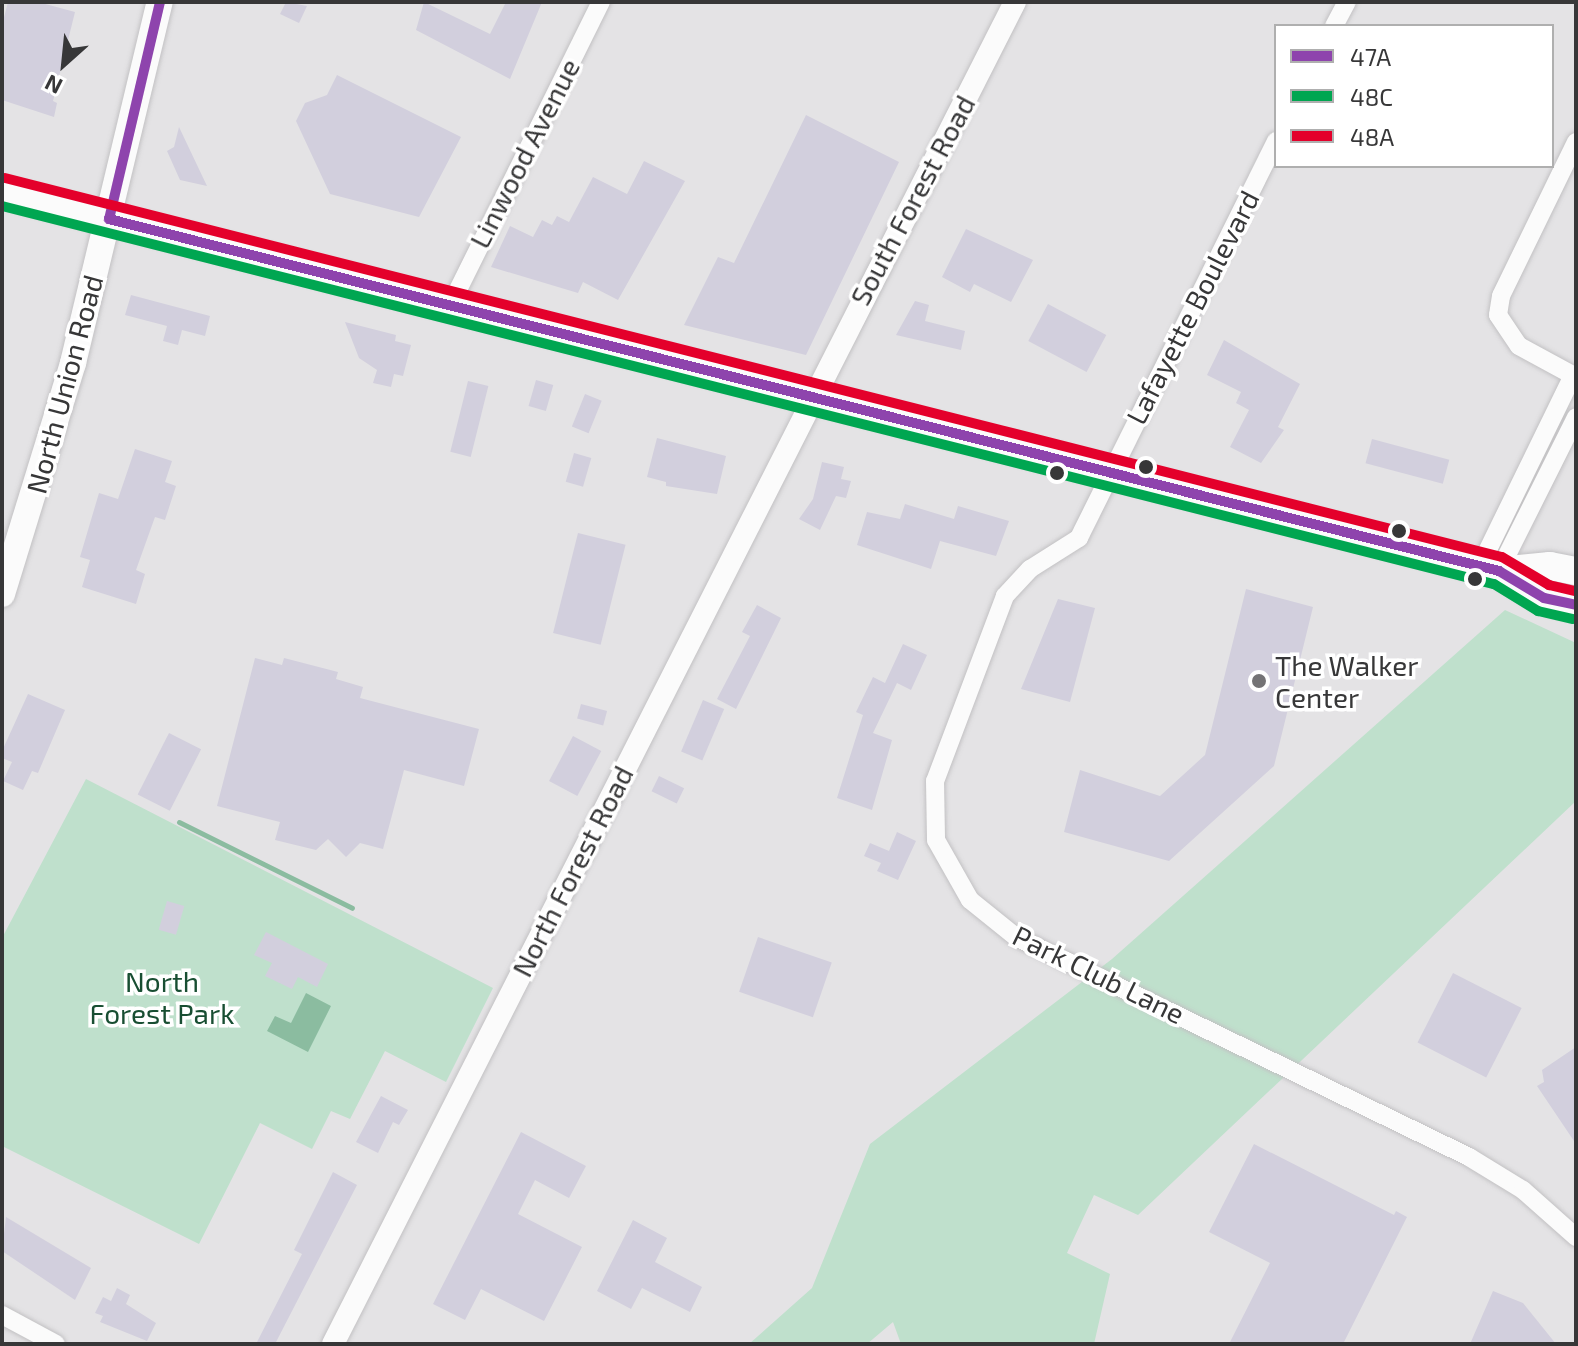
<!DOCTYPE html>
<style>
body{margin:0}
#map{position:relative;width:1578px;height:1346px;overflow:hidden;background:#e4e3e5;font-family:"Exo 2",sans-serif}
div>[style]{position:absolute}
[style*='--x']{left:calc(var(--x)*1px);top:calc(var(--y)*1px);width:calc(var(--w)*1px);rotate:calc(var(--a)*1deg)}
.green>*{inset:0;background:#bfe0cc}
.water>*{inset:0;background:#8bbca0}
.stream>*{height:5px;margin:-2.5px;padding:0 2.5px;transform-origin:2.5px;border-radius:2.5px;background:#8bbca0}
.building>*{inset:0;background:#d2cfdd;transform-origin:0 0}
.roads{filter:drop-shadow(0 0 2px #c2c1c3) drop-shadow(0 0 2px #c2c1c3)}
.minor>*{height:18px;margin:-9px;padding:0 9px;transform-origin:9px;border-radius:9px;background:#fbfbfb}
.tertiary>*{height:22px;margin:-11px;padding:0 11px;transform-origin:11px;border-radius:11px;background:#fbfbfb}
.secondary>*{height:26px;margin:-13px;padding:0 13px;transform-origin:13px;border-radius:13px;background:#fbfbfb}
.primary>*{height:28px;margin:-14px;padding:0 14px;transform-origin:14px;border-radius:14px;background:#fbfbfb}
.bus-1>*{height:10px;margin:-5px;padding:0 5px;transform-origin:5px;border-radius:5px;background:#8e44ad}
.bus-2>*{height:10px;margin:-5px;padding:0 5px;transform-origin:5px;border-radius:5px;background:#00a651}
.bus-3>*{height:10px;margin:-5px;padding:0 5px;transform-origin:5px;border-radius:5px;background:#e4002b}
.dots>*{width:22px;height:22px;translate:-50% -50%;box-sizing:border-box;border:4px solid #fff;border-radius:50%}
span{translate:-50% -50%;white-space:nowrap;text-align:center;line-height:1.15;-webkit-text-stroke:7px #fff;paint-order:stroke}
.street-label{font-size:28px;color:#373738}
.poi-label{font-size:28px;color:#373738}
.left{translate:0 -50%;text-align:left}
.park-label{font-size:28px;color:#184e32}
.frame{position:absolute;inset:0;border:4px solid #373738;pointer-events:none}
.legend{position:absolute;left:1274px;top:24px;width:280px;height:144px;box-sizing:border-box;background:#fff;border:2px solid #afafaf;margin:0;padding:10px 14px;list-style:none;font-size:24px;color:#373738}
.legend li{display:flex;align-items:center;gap:16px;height:40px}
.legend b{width:40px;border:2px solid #afafaf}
.north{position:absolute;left:24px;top:24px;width:80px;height:80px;-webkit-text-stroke:6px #fff;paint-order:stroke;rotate:207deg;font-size:22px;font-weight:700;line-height:32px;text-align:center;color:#373738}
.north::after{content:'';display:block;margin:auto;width:28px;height:36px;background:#373738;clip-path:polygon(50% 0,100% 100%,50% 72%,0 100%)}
</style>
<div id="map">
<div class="green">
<i style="clip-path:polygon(1505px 610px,1576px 643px,1576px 801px,1138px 1215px,1094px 1195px,1067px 1253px,1110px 1274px,1094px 1344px,901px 1344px,893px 1322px,867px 1344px,749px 1344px,812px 1288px,870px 1144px,1112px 959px)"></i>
<i style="clip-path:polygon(86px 779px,493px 988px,446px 1082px,385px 1051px,350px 1119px,331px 1111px,312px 1149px,260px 1123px,199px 1244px,2px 1146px,2px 938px)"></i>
</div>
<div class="water">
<i style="clip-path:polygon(306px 993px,331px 1006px,308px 1052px,267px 1031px,275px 1016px,291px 1023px)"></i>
</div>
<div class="stream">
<i style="--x:179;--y:822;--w:193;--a:26.4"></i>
</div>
<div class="building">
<i style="clip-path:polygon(8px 2px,38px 2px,75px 12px,53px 101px,57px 103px,54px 117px,2px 100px,2px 25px)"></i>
<i style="clip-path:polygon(286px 2px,307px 6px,299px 23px,280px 14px)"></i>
<i style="clip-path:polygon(424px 2px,490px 34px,506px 2px,542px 2px,510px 79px,416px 30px)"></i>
<i style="clip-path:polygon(337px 75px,461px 137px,419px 217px,330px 194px,296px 121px,305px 103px,327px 95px)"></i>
<i style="clip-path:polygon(806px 115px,899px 162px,806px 355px,684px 325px,718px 257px,734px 263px)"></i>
<i style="clip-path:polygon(179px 127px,207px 186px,180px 180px,167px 151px,174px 147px)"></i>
<i style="clip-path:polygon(644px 161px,685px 181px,618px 300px,583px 282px,578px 293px,491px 267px,510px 226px,533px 237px,542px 220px,552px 225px,557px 216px,569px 222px,593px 177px,627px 194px)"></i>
<i style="clip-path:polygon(966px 229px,1033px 260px,1011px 302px,974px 284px,970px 292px,942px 277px)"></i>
<i style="clip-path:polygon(131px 295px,210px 316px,205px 336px,182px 330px,178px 345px,163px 341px,167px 326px,125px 315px)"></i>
<i style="clip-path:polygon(915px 301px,929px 305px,925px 321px,965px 331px,961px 350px,896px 335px)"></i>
<i style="left:1048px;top:304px;width:66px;height:42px;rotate:28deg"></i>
<i style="clip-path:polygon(345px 322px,396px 335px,395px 341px,411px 345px,403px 376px,394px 374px,391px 387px,373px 383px,377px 370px,359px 358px)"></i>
<i style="clip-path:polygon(1224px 340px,1300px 384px,1278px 427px,1284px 430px,1261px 463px,1230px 447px,1249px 410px,1236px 403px,1241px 392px,1207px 375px)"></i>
<i style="left:536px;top:380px;width:18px;height:27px;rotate:16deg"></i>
<i style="left:468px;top:381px;width:21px;height:73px;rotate:14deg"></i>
<i style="left:585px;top:394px;width:18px;height:35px;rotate:22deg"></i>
<i style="clip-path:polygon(657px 438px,726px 456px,717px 494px,666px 486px,666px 482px,647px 477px)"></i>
<i style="left:1372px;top:439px;width:80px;height:25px;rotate:15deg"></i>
<i style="clip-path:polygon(135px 449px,172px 461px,165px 482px,176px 486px,165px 520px,155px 517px,136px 570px,145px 574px,136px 604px,82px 587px,90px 560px,80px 557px,99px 493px,118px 499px)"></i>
<i style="left:574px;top:453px;width:18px;height:30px;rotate:16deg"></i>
<i style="clip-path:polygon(822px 462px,844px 467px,841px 479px,851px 481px,846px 498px,836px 496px,820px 530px,799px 519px,813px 499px)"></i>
<i style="clip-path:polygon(905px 504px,954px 519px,958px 506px,1009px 521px,996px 556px,940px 541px,931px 569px,857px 545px,867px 512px,900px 519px)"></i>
<i style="left:578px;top:533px;width:49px;height:103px;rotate:14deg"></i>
<i style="clip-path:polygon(1246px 589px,1313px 607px,1274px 766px,1169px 861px,1064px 832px,1080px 770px,1160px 796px,1205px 755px)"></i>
<i style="clip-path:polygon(1058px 599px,1095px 608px,1070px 702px,1021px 689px)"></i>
<i style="clip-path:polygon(757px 605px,781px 618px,736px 709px,717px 699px,750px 636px,742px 632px)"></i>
<i style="clip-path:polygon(903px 644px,927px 655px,911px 690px,897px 683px,873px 733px,892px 740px,872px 810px,837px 798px,863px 715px,856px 712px,873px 677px,885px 683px)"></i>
<i style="clip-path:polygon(255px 658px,282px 665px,284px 658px,338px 672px,336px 679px,363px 687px,360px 698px,479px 729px,464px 786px,404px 770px,383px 849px,360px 843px,346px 857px,328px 839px,316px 850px,275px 840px,280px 822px,217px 806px)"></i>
<i style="clip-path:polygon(28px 694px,65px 710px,38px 773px,32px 771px,23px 790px,3px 781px,12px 762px,2px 758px,2px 751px)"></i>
<i style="left:703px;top:700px;width:23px;height:56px;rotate:23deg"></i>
<i style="left:581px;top:704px;width:27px;height:15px;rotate:15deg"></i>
<i style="left:169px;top:733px;width:36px;height:69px;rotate:27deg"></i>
<i style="left:573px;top:736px;width:32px;height:51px;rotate:28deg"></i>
<i style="left:659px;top:776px;width:28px;height:17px;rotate:26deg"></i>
<i style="clip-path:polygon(897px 832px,916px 841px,898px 880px,877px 871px,881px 863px,864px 856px,870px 843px,889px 851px)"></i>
<i style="left:167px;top:901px;width:18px;height:30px;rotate:16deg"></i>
<i style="clip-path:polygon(266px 932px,328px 964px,317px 987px,298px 977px,292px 989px,265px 976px,272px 963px,254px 955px)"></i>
<i style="left:758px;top:937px;width:78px;height:58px;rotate:19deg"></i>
<i style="left:1453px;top:973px;width:77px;height:78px;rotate:27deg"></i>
<i style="clip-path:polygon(1576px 1047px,1576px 1144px,1537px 1086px,1544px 1082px,1542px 1070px)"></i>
<i style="clip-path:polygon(381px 1096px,408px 1110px,399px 1125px,393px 1122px,378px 1153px,356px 1142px)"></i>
<i style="clip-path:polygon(521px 1132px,586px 1166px,569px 1198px,535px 1180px,518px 1214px,582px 1247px,544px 1321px,481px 1289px,465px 1320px,433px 1304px)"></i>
<i style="clip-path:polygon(1254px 1144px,1394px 1215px,1396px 1211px,1407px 1217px,1343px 1344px,1229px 1344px,1270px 1263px,1209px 1232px)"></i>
<i style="clip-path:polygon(333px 1172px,357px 1185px,275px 1344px,256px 1344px,302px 1254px,294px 1250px)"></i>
<i style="clip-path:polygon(6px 1217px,91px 1268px,75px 1300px,2px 1251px)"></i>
<i style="clip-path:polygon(633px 1220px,667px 1238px,655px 1262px,702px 1287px,690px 1312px,642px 1288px,631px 1309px,597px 1291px)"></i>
<i style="clip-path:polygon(117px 1288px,130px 1295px,126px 1304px,156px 1323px,147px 1341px,100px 1322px,103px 1316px,95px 1313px,103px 1297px,111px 1301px)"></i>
<i style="clip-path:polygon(1493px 1291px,1523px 1303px,1556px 1344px,1470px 1344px)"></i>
</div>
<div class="roads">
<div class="minor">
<i style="--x:1334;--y:26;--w:27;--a:-62"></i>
<i style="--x:1276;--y:141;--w:443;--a:116.4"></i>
<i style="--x:1079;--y:538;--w:58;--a:147.7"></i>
<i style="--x:1030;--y:569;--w:37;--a:133"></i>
<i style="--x:1005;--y:596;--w:198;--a:110.7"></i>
<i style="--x:935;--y:781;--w:59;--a:89"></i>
<i style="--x:936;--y:840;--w:69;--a:60.5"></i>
<i style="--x:970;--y:900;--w:59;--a:38.8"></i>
<i style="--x:1016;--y:937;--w:504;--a:25.9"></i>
<i style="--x:1469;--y:1157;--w:63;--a:31.4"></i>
<i style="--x:1523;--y:1190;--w:71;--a:41.6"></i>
<i style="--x:1576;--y:142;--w:171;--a:116"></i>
<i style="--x:1501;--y:296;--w:19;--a:99"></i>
<i style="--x:1498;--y:315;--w:37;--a:56"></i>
<i style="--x:1519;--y:346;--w:65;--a:28.5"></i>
<i style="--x:450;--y:306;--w:339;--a:-63.6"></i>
<i style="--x:1480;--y:566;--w:212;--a:-64"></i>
<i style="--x:1499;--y:571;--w:172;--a:-63.4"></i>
<i style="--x:2;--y:1315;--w:61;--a:28.2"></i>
</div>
<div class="tertiary">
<i style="--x:333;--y:1344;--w:1505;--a:-63.06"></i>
</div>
<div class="secondary">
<i style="--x:2;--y:594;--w:242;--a:-72.9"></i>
<i style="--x:73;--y:363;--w:371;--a:-76.5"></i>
</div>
<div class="primary">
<i style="--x:2;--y:192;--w:1544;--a:14.21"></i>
<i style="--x:1499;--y:571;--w:52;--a:31"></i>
<i style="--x:1544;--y:598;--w:33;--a:12"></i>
<i style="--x:1499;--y:571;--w:51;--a:-5.6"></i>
<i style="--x:1550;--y:566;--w:26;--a:11"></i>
</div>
</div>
<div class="bus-1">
<i style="--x:160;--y:2;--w:223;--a:103.2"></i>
<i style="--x:109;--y:219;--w:1434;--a:14.21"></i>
<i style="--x:1499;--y:571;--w:52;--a:31"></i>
<i style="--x:1544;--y:598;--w:33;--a:12"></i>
</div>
<div class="bus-2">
<i style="--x:2;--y:206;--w:1539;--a:14.22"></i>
<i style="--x:1494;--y:584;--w:52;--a:31.5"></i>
<i style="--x:1538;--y:611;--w:36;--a:13"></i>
</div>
<div class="bus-3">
<i style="--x:5;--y:178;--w:1544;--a:14.21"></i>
<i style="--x:1502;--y:557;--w:55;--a:30.8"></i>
<i style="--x:1549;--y:585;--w:28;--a:13"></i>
</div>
<div class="dots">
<i style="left:1146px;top:467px;background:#373738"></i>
<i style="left:1057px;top:473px;background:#373738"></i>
<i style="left:1399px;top:531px;background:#373738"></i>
<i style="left:1475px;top:579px;background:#373738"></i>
<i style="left:1259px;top:681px;background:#747375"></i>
</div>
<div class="street-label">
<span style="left:524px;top:153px;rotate:-63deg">Linwood Avenue</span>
<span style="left:912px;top:200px;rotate:-62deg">South Forest Road</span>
<span style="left:1192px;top:307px;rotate:-63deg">Lafayette Boulevard</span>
<span style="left:64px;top:384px;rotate:-75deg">North Union Road</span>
<span style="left:572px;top:871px;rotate:-63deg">North Forest Road</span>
<span style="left:1099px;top:974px;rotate:26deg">Park Club Lane</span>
</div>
<div class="poi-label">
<span class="left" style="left:1275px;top:681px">The Walker<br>Center</span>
</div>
<div class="park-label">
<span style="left:162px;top:997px">North<br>Forest Park</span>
</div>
<div class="frame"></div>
<ul class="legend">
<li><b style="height:10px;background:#8e44ad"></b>47A</li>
<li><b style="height:10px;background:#00a651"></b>48C</li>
<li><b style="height:10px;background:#e4002b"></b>48A</li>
</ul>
<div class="north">N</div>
</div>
